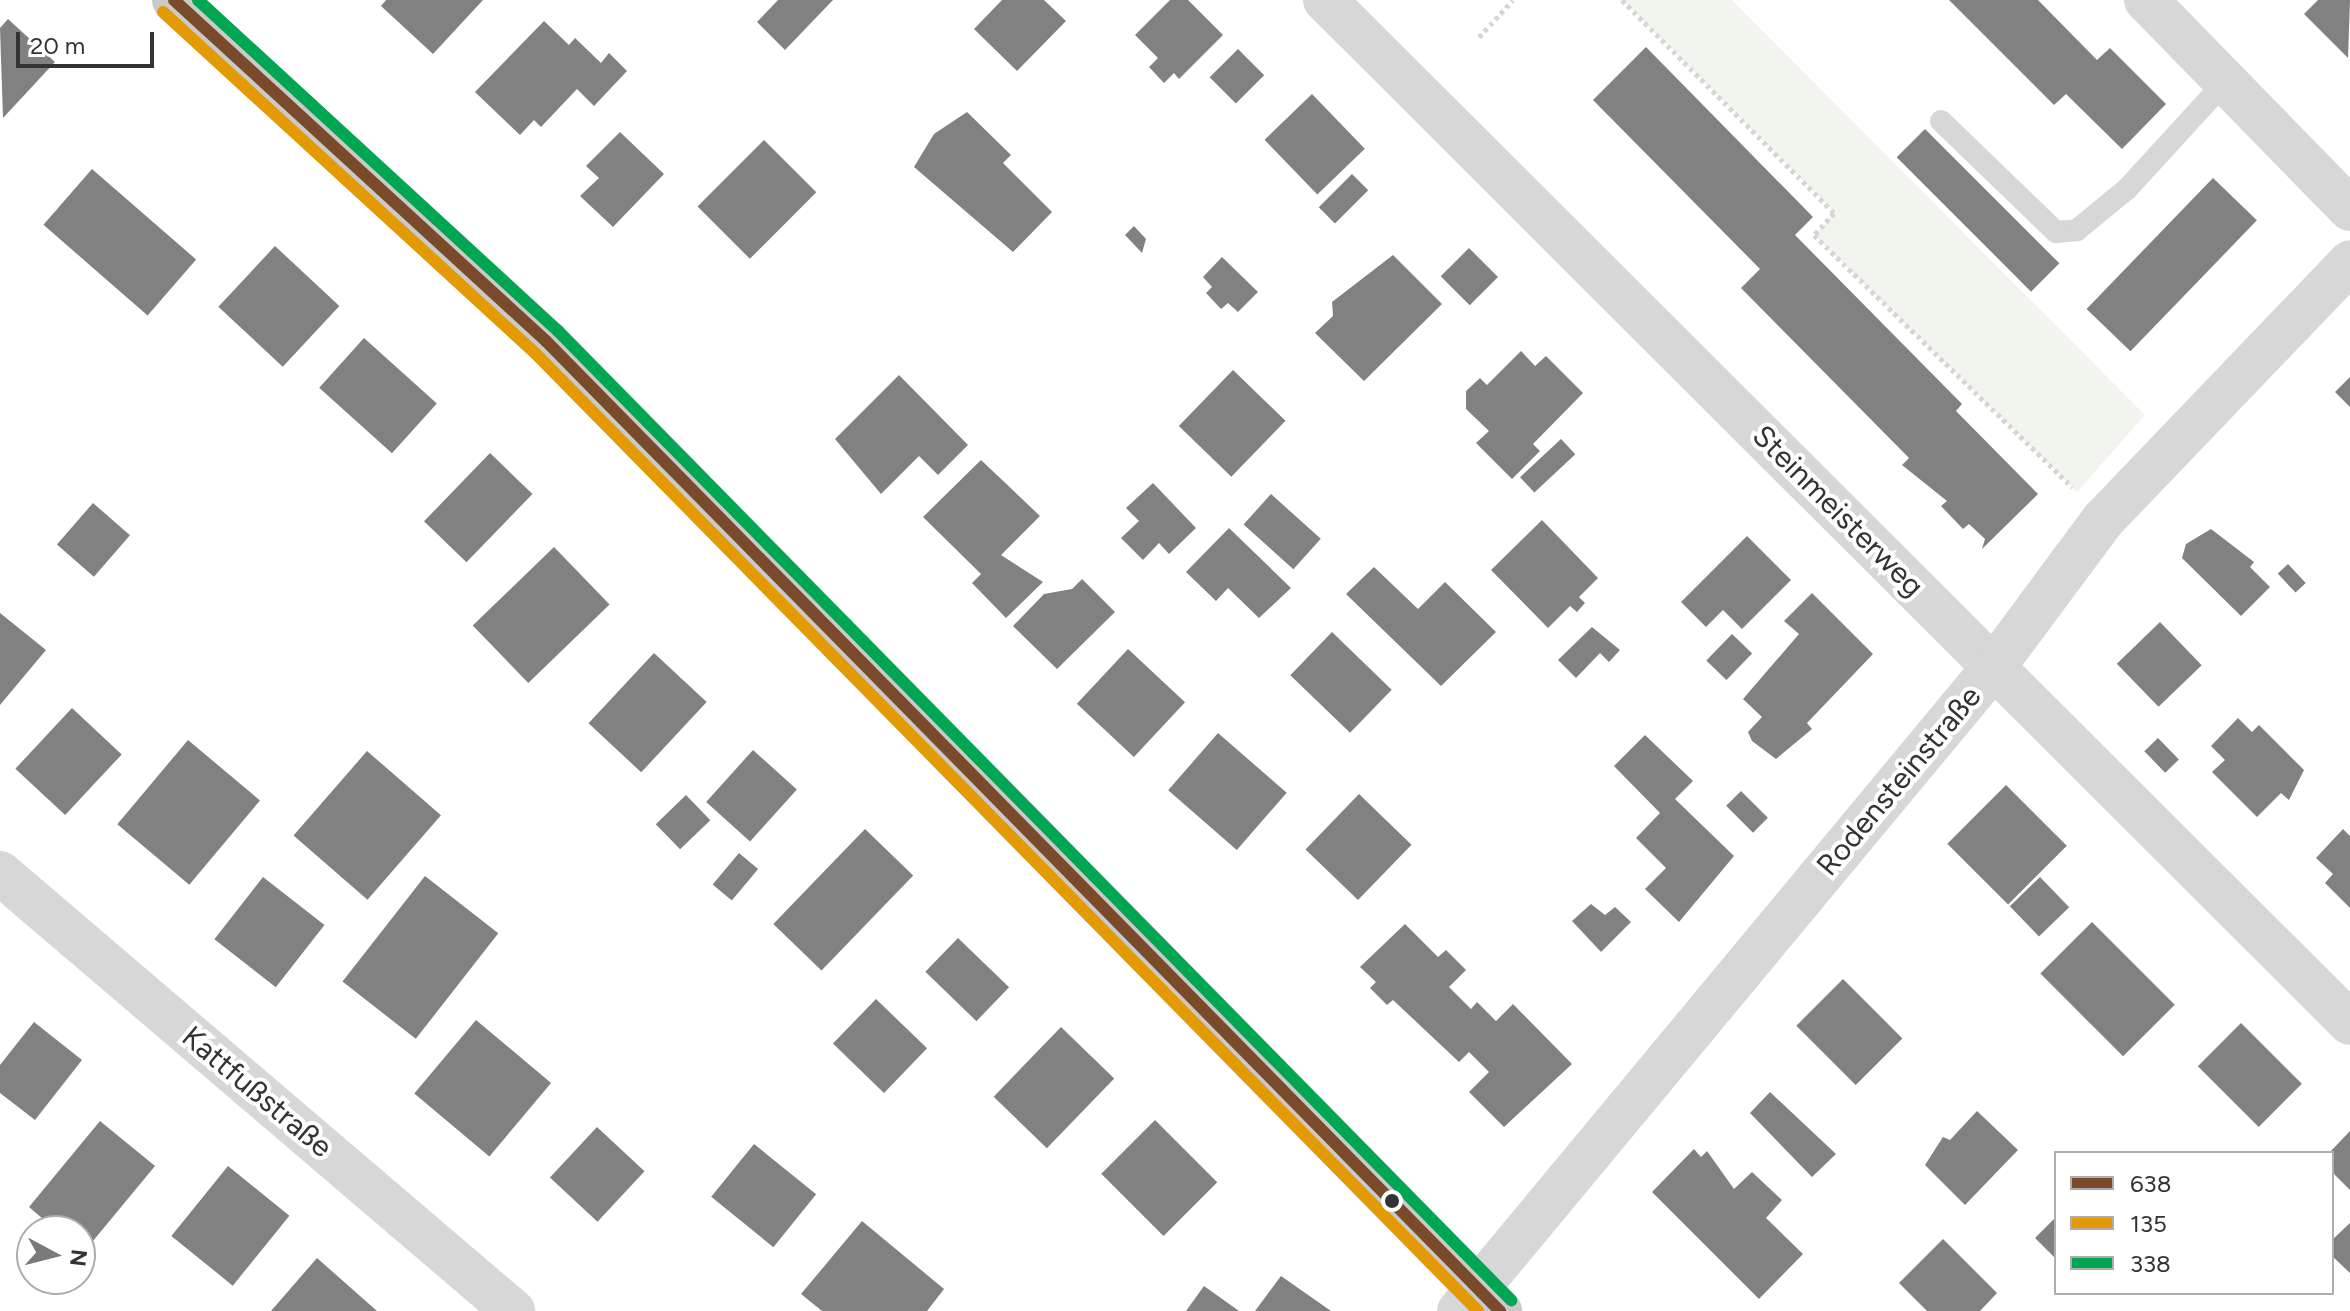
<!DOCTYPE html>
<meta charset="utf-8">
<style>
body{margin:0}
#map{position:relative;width:2350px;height:1311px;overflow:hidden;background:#fff;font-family:Figtree,sans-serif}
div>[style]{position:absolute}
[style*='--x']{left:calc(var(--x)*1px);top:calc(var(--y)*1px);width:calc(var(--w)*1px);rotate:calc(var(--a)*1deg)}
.green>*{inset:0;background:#f1f5ed}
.building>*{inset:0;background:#818181;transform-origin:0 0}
.path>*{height:5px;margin-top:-2.5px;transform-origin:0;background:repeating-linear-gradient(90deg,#d6d6d6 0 4px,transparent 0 8px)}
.lane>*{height:22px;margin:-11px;padding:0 11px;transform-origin:11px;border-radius:11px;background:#d7d7d7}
.street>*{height:44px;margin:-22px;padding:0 22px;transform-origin:22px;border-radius:22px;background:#d7d7d7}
.primary>*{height:44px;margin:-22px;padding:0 22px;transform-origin:22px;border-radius:22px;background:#cacaca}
.bus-1>*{height:12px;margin:-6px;padding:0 6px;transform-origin:6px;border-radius:6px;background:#7a4b2a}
.bus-2>*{height:12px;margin:-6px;padding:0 6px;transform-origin:6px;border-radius:6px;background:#e39a05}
.bus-3>*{height:12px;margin:-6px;padding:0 6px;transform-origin:6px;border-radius:6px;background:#00a651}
.dots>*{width:22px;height:22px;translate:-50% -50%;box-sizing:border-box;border:4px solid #fff;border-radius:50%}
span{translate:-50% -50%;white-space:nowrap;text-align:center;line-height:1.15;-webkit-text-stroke:8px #fff;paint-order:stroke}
.street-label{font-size:30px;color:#333}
.legend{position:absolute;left:2054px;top:1151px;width:280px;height:144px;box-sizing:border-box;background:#fff;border:2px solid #adadad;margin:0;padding:10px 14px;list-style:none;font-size:24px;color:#333}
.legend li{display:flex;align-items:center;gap:16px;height:40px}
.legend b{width:40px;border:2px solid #adadad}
.north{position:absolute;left:16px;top:1215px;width:80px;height:80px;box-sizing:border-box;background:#fff;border:2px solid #adadad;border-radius:50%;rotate:97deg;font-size:22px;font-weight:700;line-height:32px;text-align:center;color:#333}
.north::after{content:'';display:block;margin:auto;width:28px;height:36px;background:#7a7a7a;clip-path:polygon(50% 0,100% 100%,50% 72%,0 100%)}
.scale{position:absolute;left:16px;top:32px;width:138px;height:36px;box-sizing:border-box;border:4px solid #333;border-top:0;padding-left:10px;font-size:24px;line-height:28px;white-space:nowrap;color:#333;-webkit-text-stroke:6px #fff;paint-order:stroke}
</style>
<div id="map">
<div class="green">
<i style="clip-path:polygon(1622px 0,1732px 0,2145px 415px,2077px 492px,1814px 235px,1834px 212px)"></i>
</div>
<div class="building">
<i style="clip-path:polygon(386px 0,483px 0,433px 54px,381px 6px)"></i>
<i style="clip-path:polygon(778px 0,833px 0,785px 50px,757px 22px)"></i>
<i style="clip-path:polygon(1002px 0,1044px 0,1066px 21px,1017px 71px,974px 29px)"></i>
<i style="clip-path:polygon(1170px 0,1188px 0,1223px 35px,1179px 79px,1174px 73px,1164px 83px,1149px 67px,1158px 58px,1135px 35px)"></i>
<i style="clip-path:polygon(1949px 0,2038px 0,2097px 60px,2110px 48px,2166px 104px,2122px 149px,2066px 94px,2054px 105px)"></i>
<i style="clip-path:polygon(2318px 0,2350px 0,2348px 58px,2304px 14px)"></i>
<i style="clip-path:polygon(8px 19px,55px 62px,3px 118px,0 28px)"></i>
<i style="clip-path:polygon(544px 21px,569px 45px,575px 38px,601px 63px,609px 53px,627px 71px,594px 106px,577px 89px,541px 127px,534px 120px,520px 135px,475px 92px)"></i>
<i style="clip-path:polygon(1646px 47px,1813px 217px,1795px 235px,1962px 404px,1956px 411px,2038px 494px,1982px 549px,1985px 539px,1969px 524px,1963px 529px,1941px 506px,1947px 501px,1902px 465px,1909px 458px,1741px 288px,1760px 269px,1593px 100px)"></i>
<i style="left:1238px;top:49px;width:37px;height:40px;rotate:45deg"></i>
<i style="left:1312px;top:94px;width:76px;height:66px;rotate:46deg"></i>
<i style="clip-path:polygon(967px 112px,1011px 155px,1003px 163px,1052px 212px,1013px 252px,914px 167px,934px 134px)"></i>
<i style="left:1925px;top:129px;width:190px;height:40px;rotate:45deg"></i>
<i style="clip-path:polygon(620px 132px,664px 174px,613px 227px,580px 196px,599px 178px,586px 166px)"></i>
<i style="left:764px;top:140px;width:74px;height:94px;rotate:45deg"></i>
<i style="left:92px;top:169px;width:138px;height:74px;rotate:41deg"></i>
<i style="left:1352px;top:174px;width:23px;height:47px;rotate:45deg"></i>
<i style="left:2213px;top:178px;width:61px;height:182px;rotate:44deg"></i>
<i style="clip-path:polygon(1134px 226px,1146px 239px,1142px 253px,1125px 235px)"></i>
<i style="left:275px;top:246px;width:88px;height:83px;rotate:43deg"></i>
<i style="left:1469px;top:248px;width:41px;height:40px;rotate:45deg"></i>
<i style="clip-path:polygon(1393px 255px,1442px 304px,1364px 381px,1315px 333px,1333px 316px,1332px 302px)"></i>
<i style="clip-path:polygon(1222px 257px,1258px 292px,1238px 312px,1228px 303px,1221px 309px,1206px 293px,1212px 287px,1203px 277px)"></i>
<i style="left:364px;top:338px;width:98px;height:67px;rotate:42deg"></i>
<i style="clip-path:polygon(1521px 351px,1535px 366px,1546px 356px,1583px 393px,1533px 444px,1540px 451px,1512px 479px,1476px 443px,1489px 431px,1466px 409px,1466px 391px,1480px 378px,1487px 385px)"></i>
<i style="left:1233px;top:370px;width:73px;height:78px;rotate:44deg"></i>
<i style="clip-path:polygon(899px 375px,968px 445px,938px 475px,919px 456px,881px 494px,835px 439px)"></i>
<i style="clip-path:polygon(2350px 377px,2350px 407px,2335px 392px)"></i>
<i style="left:1561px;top:439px;width:21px;height:56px;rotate:47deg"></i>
<i style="left:490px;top:453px;width:59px;height:95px;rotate:44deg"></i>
<i style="clip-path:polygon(981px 460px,1040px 516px,1001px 555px,1043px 582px,1006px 618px,972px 583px,981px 574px,923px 517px)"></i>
<i style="clip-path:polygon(1153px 483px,1196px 528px,1169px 554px,1159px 543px,1143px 560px,1121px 538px,1139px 521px,1126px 508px)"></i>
<i style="left:1271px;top:494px;width:67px;height:41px;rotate:42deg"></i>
<i style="left:93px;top:503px;width:49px;height:55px;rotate:41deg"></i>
<i style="clip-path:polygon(1542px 520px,1598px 578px,1579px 597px,1585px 603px,1577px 612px,1570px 606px,1548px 628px,1491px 570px)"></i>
<i style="clip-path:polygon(1229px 528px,1291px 588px,1259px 618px,1228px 588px,1216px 601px,1186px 572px)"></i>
<i style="clip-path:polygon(2211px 529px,2254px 562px,2250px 567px,2270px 587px,2241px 616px,2182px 558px,2186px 544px)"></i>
<i style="clip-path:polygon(1747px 536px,1791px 580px,1742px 629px,1723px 610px,1706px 627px,1681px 602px)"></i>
<i style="left:554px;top:547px;width:80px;height:113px;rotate:46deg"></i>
<i style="left:2288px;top:564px;width:26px;height:14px;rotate:47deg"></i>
<i style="clip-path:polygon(1374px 567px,1418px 609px,1445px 582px,1496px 632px,1441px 686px,1346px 594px)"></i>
<i style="clip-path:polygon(1082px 579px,1115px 612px,1057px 669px,1013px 626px,1044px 594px,1072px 589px)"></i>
<i style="clip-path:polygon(1812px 593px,1873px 654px,1807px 723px,1812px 729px,1776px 759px,1752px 741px,1748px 732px,1762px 717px,1743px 699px,1799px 634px,1784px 621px)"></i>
<i style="clip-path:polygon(0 613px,46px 650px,0 705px)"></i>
<i style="left:2160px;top:622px;width:60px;height:60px;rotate:46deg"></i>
<i style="clip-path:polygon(1592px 627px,1620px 650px,1609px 662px,1600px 653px,1576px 678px,1558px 660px)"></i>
<i style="left:1332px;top:632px;width:83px;height:60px;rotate:44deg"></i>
<i style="left:1732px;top:634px;width:28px;height:37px;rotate:44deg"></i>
<i style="left:1128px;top:649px;width:78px;height:75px;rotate:43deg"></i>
<i style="left:654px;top:653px;width:72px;height:96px;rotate:43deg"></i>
<i style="left:72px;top:708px;width:68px;height:83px;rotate:43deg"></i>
<i style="clip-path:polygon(2238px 718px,2252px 732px,2259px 725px,2304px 770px,2289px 800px,2281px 793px,2257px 817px,2212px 772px,2225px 760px,2211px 746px)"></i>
<i style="left:1218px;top:733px;width:91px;height:76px;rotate:41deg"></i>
<i style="clip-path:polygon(1645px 735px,1693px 781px,1675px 799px,1734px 856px,1679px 922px,1645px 889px,1666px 868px,1636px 838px,1660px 813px,1614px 766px)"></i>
<i style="left:2158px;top:738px;width:30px;height:19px;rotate:46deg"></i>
<i style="left:188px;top:740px;width:94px;height:110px;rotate:40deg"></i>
<i style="left:753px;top:750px;width:59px;height:70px;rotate:42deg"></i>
<i style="left:367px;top:751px;width:98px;height:112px;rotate:41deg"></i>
<i style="left:2006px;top:785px;width:86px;height:83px;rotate:45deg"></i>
<i style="left:1741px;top:791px;width:38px;height:21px;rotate:45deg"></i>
<i style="left:1359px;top:794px;width:73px;height:77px;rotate:44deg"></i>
<i style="left:686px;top:795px;width:35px;height:42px;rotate:46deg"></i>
<i style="left:865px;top:829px;width:67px;height:132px;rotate:44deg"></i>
<i style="clip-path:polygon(2343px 829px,2350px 836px,2350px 908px,2325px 883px,2333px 874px,2316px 858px)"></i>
<i style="left:739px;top:853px;width:25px;height:41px;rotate:40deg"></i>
<i style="left:425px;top:876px;width:93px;height:134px;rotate:38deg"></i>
<i style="left:263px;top:877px;width:78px;height:79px;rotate:38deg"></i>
<i style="left:2040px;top:877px;width:42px;height:42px;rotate:46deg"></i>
<i style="clip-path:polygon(1591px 904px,1605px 915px,1615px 907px,1631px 922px,1601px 952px,1572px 921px)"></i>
<i style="left:2092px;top:922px;width:117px;height:73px;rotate:45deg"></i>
<i style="clip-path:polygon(1405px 924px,1438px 957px,1446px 950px,1466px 970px,1449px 987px,1471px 1009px,1477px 1002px,1496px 1021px,1513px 1004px,1572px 1064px,1504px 1127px,1469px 1092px,1489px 1072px,1469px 1052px,1459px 1062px,1393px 1000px,1387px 1005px,1370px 988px,1376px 982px,1360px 967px)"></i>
<i style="left:958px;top:938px;width:71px;height:47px;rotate:44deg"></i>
<i style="left:1843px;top:979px;width:84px;height:66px;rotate:45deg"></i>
<i style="left:876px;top:999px;width:71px;height:62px;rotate:44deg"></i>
<i style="left:476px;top:1020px;width:98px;height:96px;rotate:40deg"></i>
<i style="clip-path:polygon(34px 1022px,82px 1060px,35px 1120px,0 1093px,0 1065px)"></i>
<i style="left:2241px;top:1023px;width:86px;height:61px;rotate:45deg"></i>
<i style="left:1061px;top:1027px;width:74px;height:97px;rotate:44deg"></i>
<i style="clip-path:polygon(1770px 1092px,1836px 1154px,1812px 1177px,1750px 1113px)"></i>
<i style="clip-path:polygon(1977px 1111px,2018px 1150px,1965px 1205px,1925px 1165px,1943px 1137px,1950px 1140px)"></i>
<i style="left:1155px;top:1120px;width:88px;height:76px;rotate:45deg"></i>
<i style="clip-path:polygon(100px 1121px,155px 1166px,83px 1253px,80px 1231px,57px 1231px,29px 1207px)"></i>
<i style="left:597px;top:1127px;width:65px;height:69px;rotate:43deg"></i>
<i style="clip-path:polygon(2350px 1131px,2350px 1190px,2332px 1172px,2329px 1153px)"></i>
<i style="left:754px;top:1144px;width:80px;height:68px;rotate:39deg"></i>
<i style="clip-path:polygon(1694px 1149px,1701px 1157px,1707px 1151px,1734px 1189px,1752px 1172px,1782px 1200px,1766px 1218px,1803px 1254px,1759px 1299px,1652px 1192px)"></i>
<i style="left:228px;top:1166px;width:79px;height:90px;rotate:39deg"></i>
<i style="clip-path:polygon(2056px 1217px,2056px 1259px,2035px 1238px)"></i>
<i style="clip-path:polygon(862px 1221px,944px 1289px,927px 1311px,822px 1311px,801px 1294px)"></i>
<i style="clip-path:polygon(2350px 1223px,2350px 1273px,2332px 1256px,2332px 1240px)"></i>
<i style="clip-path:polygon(1943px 1239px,1997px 1293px,1980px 1311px,1927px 1311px,1899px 1283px)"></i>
<i style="clip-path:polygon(317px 1258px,377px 1311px,271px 1311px)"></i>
<i style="clip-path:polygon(1281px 1276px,1331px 1311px,1255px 1311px)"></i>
<i style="clip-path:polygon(1204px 1286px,1239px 1311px,1186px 1311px)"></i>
</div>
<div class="path">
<i style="--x:1622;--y:0;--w:301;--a:45.1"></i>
<i style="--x:1834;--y:213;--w:30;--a:132"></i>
<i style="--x:1814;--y:235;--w:361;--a:44.3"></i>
<i style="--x:1479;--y:37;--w:50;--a:-47.4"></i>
</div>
<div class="lane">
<i style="--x:1941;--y:121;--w:160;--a:44"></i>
<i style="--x:2056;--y:232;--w:21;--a:-5"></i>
<i style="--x:2077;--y:230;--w:65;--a:-39.4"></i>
<i style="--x:2127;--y:189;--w:147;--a:-47.5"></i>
</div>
<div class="street">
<i style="--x:1325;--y:0;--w:1448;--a:44.94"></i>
<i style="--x:2146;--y:0;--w:292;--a:45.7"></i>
<i style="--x:0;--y:873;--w:675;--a:40.49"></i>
<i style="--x:1459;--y:1311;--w:836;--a:-50.29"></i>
<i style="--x:1993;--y:668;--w:184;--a:-53.4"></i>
<i style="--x:2103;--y:520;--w:357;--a:-46.2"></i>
</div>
<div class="primary">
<i style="--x:174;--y:0;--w:505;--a:42.51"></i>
<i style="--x:546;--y:341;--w:1361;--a:45.48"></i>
</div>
<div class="bus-1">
<i style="--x:174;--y:0;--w:505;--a:42.51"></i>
<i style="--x:546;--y:341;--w:1361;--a:45.48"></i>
</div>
<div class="bus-2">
<i style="--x:163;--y:12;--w:505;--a:42.51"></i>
<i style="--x:535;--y:353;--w:1344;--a:45.45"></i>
</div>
<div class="bus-3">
<i style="--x:198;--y:0;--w:488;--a:42.6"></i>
<i style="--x:557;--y:330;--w:1361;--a:45.48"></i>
</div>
<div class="dots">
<i style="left:1392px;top:1201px;background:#333"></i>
</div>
<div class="street-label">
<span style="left:1838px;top:511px;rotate:45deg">Steinmeisterweg</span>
<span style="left:1899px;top:781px;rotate:-50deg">Rodensteinstraße</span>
<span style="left:257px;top:1092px;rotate:40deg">Kattfußstraße</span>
</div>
<ul class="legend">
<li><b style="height:10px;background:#7a4b2a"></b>638</li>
<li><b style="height:10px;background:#e39a05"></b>135</li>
<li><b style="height:10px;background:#00a651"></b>338</li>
</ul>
<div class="north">N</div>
<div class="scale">20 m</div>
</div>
